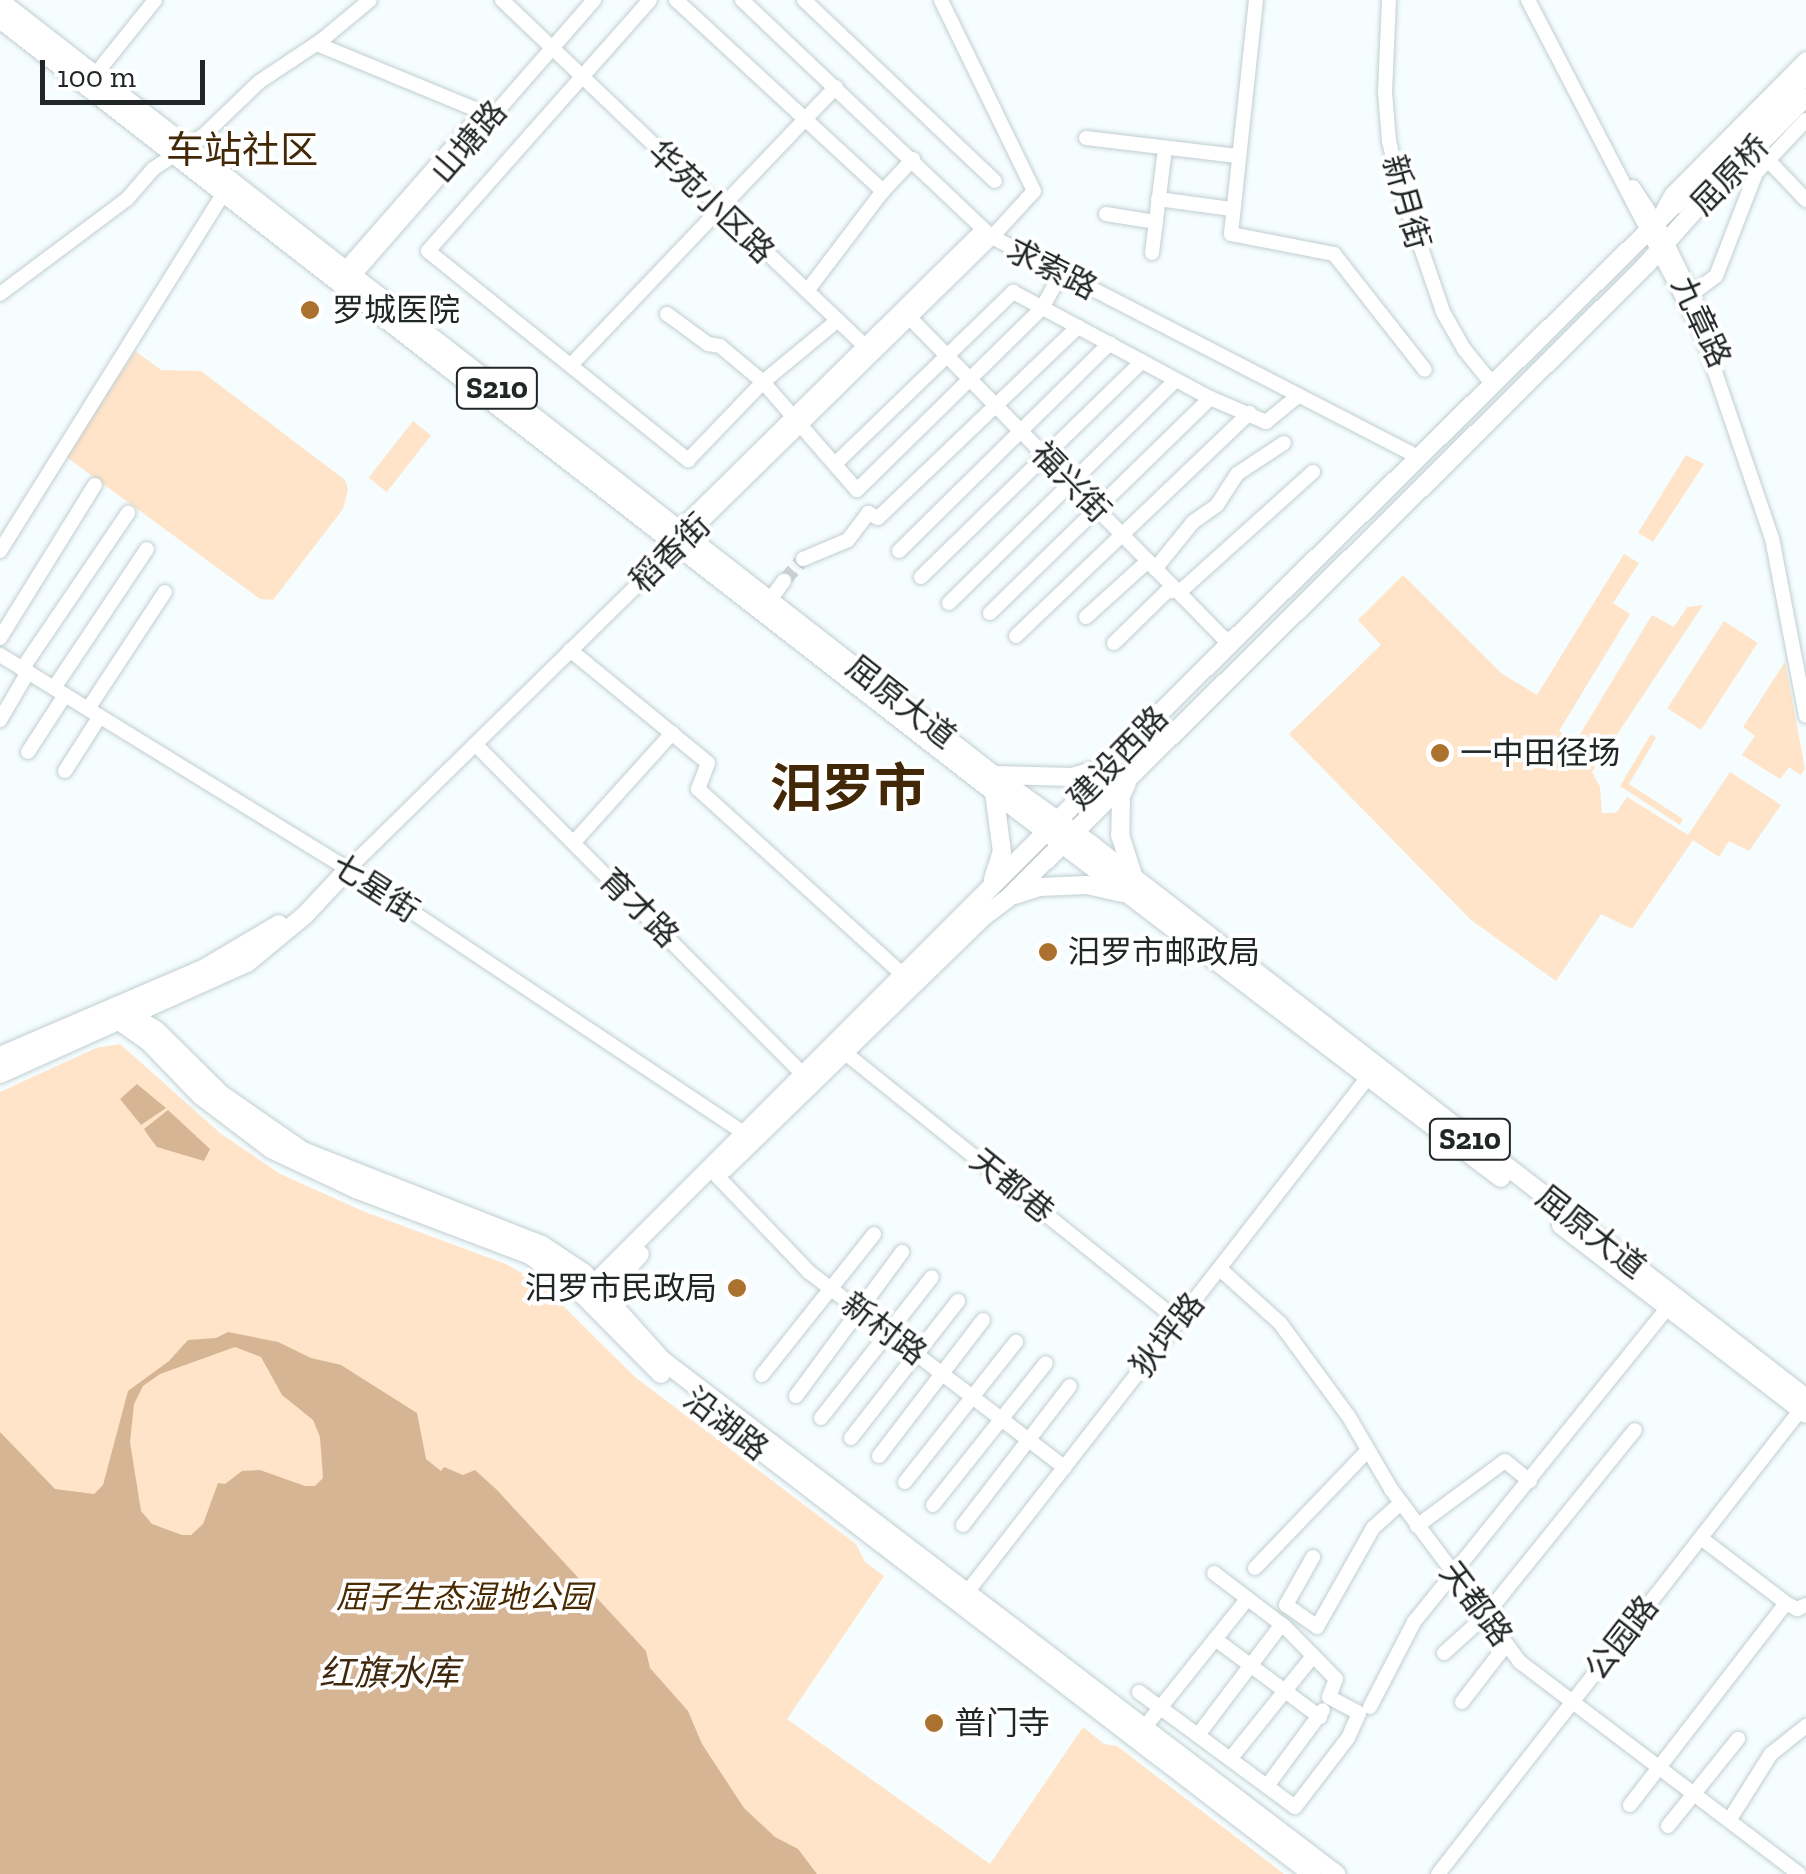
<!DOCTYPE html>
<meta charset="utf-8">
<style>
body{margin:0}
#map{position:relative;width:1806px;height:1874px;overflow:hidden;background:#f5fdfe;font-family:"Zilla Slab","Noto Sans SC",serif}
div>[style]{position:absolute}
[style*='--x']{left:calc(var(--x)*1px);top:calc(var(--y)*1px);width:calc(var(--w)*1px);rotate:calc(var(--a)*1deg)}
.green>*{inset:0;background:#ffe4c9;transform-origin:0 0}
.water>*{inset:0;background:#d6b595}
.minor-tunnel>*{height:14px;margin-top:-7px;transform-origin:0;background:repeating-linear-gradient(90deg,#cbd2d3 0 14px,transparent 0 21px)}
.roads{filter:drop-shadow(0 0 2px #c1ced1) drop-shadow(0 0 2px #c1ced1)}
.minor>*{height:14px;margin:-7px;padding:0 7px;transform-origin:7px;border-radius:7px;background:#fff}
.major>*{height:18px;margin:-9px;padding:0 9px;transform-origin:9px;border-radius:9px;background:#fff}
.dots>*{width:28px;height:28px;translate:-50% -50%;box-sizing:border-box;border:5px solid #fff;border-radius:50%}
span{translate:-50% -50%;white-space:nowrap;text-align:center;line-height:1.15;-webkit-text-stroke:8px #fff;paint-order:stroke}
.shield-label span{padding:2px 8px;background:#fff;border:2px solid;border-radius:8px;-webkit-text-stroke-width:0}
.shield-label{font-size:30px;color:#212627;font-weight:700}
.street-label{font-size:32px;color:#212627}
.poi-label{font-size:32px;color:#212627}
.left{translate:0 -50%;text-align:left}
.right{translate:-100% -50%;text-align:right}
.park-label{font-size:32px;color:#4a2a00;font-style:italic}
.water-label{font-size:35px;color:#3f280d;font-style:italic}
.quarter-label{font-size:38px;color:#432807}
.town-label{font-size:52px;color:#432807;font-weight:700}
.scale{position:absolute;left:40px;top:60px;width:165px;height:45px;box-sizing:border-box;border:5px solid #212627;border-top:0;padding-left:12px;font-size:30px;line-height:35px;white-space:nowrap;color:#212627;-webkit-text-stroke:8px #fff;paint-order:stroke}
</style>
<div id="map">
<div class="green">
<i style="clip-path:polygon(135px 351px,161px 370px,201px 371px,345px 480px,348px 489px,343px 509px,273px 600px,260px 599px,65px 456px)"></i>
<i style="left:413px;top:421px;width:23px;height:72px;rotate:38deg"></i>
<i style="clip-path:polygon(1686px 455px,1704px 464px,1653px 542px,1638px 533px)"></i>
<i style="clip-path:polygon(1624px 554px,1639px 563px,1613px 603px,1630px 614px,1559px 731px,1576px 741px,1652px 615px,1674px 627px,1687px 607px,1703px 605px,1592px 772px,1600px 787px,1602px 813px,1616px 813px,1627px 797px,1688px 835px,1730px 772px,1781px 805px,1749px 851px,1729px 841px,1719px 857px,1693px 840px,1632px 929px,1601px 914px,1556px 981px,1471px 920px,1289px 734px,1381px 645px,1358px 620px,1403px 575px,1501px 673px,1537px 695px)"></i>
<i style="left:1724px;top:621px;width:40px;height:104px;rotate:33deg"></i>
<i style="clip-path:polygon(1785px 662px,1805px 769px,1801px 775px,1789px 767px,1780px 779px,1742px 755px,1755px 736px,1743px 727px)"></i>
<i style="clip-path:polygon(1651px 734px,1656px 738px,1629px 784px,1683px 819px,1680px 825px,1620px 786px)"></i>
<i style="clip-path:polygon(120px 1044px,220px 1133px,280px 1174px,365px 1212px,506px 1264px,542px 1285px,635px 1377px,856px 1544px,865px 1562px,884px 1576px,787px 1719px,990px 1864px,1083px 1727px,1104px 1744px,1117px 1746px,1284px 1874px,0 1874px,0 1092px,96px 1048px)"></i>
</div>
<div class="water">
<i style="clip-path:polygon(137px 1084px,166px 1108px,141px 1125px,120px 1099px)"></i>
<i style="clip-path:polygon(168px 1110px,210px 1149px,204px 1161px,157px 1147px,150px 1138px,144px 1129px)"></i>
<i style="clip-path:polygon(evenodd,228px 1332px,278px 1342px,311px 1358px,341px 1365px,417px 1413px,426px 1459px,441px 1471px,444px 1467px,463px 1475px,475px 1470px,496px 1489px,646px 1651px,650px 1668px,688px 1711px,702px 1744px,744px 1808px,775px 1837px,798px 1849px,817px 1874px,0 1874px,0 1432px,55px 1489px,94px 1494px,103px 1485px,128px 1391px,169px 1361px,188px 1340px,216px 1338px,228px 1332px,235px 1347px,261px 1357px,282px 1395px,313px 1420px,320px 1437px,323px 1478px,315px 1486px,305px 1486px,260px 1470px,242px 1471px,225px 1484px,218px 1483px,203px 1524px,191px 1535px,182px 1535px,152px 1524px,141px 1511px,130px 1442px,134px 1404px,143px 1386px,160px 1374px,235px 1347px)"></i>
</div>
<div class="minor-tunnel">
<i style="--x:784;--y:581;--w:29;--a:-49"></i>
</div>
<div class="roads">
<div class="minor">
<i style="--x:502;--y:0;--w:507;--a:43.64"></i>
<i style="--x:650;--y:0;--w:335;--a:131.5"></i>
<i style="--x:428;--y:251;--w:334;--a:38.8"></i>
<i style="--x:688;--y:460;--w:108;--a:-46.1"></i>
<i style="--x:763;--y:382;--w:97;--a:-39.6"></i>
<i style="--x:676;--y:0;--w:282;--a:42.7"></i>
<i style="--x:742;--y:0;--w:344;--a:43.5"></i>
<i style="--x:992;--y:237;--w:480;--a:27.3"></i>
<i style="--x:804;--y:0;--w:263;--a:43.5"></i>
<i style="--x:1256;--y:0;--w:235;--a:96.1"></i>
<i style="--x:1231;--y:234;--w:105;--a:11"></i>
<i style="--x:1334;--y:254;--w:147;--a:51.9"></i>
<i style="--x:1389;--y:0;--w:92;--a:92.5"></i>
<i style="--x:1385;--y:92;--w:49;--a:85.3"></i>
<i style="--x:1389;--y:141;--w:44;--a:76.9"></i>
<i style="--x:1399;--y:184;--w:135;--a:71"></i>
<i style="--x:1443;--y:312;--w:43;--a:60.4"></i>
<i style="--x:1464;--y:349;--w:36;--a:51"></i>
<i style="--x:1487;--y:377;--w:10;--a:24"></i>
<i style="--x:1528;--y:0;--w:377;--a:62.5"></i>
<i style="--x:1702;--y:334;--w:216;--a:71.1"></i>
<i style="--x:1772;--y:538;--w:181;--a:79.2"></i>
<i style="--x:317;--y:44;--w:189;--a:22.4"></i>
<i style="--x:95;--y:75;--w:96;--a:-51.3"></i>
<i style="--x:1086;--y:138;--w:152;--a:6.8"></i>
<i style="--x:1767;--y:159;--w:57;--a:46.4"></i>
<i style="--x:1633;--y:187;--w:45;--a:56.7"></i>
<i style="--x:1658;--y:225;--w:128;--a:64"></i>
<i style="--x:1158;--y:199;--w:74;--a:7.8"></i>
<i style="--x:1663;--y:210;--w:18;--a:-61"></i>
<i style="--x:1672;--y:194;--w:190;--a:-45.2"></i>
<i style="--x:1106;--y:214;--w:51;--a:9.1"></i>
<i style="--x:1152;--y:253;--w:105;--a:-82.9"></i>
<i style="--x:338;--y:277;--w:203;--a:-48.8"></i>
<i style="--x:349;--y:281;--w:373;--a:-48.9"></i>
<i style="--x:807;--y:291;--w:126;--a:-52.8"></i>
<i style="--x:883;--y:191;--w:44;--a:-46.8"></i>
<i style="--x:0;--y:294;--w:159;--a:-36.8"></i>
<i style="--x:127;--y:199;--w:40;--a:-49"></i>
<i style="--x:153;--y:169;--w:61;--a:-33.7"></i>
<i style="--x:204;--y:135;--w:76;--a:-43.9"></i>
<i style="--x:259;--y:82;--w:76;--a:-33.7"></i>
<i style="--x:322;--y:40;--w:62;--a:-39.8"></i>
<i style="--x:1688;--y:297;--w:35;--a:-37"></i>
<i style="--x:1716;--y:276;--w:110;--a:-68.8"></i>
<i style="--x:1756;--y:173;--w:73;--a:-46.7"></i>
<i style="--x:667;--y:314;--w:51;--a:36.2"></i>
<i style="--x:708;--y:344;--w:12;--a:9"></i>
<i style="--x:720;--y:346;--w:56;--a:39.9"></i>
<i style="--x:763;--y:382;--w:143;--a:49"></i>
<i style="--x:857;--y:490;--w:260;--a:-44.5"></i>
<i style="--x:1042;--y:308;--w:39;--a:-61"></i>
<i style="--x:910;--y:318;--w:446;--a:45.6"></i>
<i style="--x:1222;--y:637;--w:13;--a:18"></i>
<i style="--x:571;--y:365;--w:384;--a:-46.4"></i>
<i style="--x:835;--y:464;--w:248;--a:-44"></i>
<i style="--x:1013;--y:292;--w:224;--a:28.3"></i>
<i style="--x:1210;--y:398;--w:61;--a:23.2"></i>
<i style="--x:1266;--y:422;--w:41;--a:-39.1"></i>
<i style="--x:674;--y:534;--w:434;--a:-44.6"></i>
<i style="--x:0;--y:551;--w:430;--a:-58"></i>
<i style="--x:899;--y:551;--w:296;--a:-44.6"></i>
<i style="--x:803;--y:559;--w:49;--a:-22.9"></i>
<i style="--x:848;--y:540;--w:34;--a:-53"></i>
<i style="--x:868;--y:513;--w:11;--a:27"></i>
<i style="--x:878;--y:518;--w:277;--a:-43.7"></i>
<i style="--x:1155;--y:569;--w:60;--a:-51"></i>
<i style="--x:1193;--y:522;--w:29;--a:-35"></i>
<i style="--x:1217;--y:505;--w:37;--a:-57"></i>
<i style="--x:1237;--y:474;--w:56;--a:-33.4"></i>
<i style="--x:921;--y:577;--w:309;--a:-44.3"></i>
<i style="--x:770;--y:600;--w:24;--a:-54"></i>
<i style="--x:949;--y:603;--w:318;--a:-44.5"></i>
<i style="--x:990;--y:613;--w:308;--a:-44.3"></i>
<i style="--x:1086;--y:617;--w:84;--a:-42.1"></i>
<i style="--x:1016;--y:636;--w:323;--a:-43.7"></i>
<i style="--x:0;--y:638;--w:180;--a:-58.2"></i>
<i style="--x:1114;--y:643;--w:73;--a:-44.4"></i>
<i style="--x:1166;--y:592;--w:17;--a:-10"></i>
<i style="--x:1183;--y:589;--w:175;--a:-42"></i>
<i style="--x:570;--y:650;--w:178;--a:39.3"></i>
<i style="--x:708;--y:763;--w:28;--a:111"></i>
<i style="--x:698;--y:789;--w:277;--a:42.2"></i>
<i style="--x:0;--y:655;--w:409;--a:31.6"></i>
<i style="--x:348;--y:869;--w:475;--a:33.7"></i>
<i style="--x:22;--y:669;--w:189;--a:-55.8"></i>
<i style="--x:54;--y:688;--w:167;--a:-56.2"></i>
<i style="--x:88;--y:709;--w:140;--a:-56.7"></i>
<i style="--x:0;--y:720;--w:56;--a:-59.7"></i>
<i style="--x:475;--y:744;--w:464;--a:45.2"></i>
<i style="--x:28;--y:752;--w:68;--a:-57"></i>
<i style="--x:65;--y:771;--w:65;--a:-57.5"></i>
<i style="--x:574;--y:842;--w:147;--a:-48"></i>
<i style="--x:348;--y:869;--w:902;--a:-44.46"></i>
<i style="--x:992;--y:237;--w:62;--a:-47.6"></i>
<i style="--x:1034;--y:191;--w:212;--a:-116"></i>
<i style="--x:844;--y:1052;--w:430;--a:38.8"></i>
<i style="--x:717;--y:1176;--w:133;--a:46.2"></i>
<i style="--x:809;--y:1272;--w:322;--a:37.4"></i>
<i style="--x:1220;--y:1269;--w:81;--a:42"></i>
<i style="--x:1280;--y:1323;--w:117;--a:53.7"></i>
<i style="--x:1349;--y:1417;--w:83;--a:59.7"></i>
<i style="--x:1391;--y:1489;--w:216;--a:53.3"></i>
<i style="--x:1520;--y:1662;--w:350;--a:37.2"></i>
<i style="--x:762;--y:1375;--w:180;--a:-51.5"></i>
<i style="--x:796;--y:1396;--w:179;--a:-53.6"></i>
<i style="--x:821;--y:1418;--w:179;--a:-51.8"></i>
<i style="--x:851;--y:1438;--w:174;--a:-52"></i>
<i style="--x:879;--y:1456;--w:171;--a:-52.6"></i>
<i style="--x:905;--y:1482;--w:179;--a:-51.6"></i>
<i style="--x:933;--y:1505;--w:181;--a:-51.5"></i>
<i style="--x:963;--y:1525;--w:175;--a:-52.4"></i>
<i style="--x:1417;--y:1526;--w:109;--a:-36.5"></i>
<i style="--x:1505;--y:1461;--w:32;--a:39"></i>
<i style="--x:1313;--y:1557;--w:55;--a:119.4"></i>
<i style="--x:1286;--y:1605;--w:38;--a:35"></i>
<i style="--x:1317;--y:1627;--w:114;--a:-60.5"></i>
<i style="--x:1373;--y:1528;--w:38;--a:-42"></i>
<i style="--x:1255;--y:1568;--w:163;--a:-46.2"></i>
<i style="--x:961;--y:1600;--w:669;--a:-52.1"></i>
<i style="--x:1786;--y:1603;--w:13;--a:29"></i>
<i style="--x:1797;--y:1609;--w:10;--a:-24"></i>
<i style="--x:1215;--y:1639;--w:131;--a:36.6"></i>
<i style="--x:1444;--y:1653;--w:54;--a:-42"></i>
<i style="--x:1484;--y:1617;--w:240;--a:-51.1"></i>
<i style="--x:1139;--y:1692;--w:194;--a:36.4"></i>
<i style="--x:1295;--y:1807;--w:87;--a:-52.5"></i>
<i style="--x:1348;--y:1738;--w:27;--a:-66"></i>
<i style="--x:1359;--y:1713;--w:34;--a:-152"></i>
<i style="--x:1329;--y:1697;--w:19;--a:-69"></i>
<i style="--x:1336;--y:1679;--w:73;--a:-134.4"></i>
<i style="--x:1285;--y:1627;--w:89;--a:-142.7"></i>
<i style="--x:1462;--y:1702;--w:72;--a:-52.3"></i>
<i style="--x:1370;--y:1707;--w:96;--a:-62.6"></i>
<i style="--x:1414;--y:1622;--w:403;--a:-51.1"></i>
<i style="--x:1144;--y:1728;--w:166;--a:-51.3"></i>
<i style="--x:1198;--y:1735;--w:139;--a:-52.9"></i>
<i style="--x:1231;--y:1758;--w:131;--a:-51.2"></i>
<i style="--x:1267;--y:1786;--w:94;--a:-53.6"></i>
<i style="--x:1630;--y:1805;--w:255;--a:-52.3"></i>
<i style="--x:1786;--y:1603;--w:107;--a:-142.6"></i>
<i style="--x:1730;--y:1819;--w:77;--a:-57.8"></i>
<i style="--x:1771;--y:1754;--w:45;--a:-38.7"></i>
<i style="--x:1668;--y:1826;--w:112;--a:-51.2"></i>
<i style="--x:1438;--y:1874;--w:598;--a:-52"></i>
</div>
<div class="major">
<i style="--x:0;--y:1;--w:1260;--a:37.91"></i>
<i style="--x:994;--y:775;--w:120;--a:35.5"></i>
<i style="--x:1092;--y:845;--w:903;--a:37.76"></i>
<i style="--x:0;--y:19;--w:1259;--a:37.87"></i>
<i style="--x:994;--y:792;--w:637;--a:37.28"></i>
<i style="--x:996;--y:775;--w:76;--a:1.5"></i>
<i style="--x:1072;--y:777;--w:33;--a:-16"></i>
<i style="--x:1127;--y:783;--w:14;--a:115"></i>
<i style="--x:1121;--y:796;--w:39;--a:91"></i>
<i style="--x:1120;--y:835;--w:40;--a:72"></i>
<i style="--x:993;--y:879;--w:28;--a:-72"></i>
<i style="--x:1002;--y:852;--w:61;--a:-97.6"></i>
<i style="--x:1015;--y:895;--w:25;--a:-18"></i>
<i style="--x:1039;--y:887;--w:48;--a:-2.4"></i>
<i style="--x:1087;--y:885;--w:36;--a:13"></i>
<i style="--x:116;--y:1006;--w:47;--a:31"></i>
<i style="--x:156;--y:1030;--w:93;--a:44.6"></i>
<i style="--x:222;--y:1095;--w:98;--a:34.7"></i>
<i style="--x:303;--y:1151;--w:257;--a:21.5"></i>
<i style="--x:542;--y:1245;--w:50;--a:33.7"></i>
<i style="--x:584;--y:1273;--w:117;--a:48.1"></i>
<i style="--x:662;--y:1360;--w:848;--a:37.33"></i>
<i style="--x:119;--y:1021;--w:35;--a:35"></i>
<i style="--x:148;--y:1041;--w:75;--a:46.1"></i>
<i style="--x:200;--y:1095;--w:89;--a:37.3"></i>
<i style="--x:271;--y:1149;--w:94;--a:25.2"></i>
<i style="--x:356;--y:1189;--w:186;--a:20.8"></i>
<i style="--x:530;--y:1255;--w:66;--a:37"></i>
<i style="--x:583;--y:1295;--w:111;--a:45.4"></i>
<i style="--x:0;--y:1056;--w:221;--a:-23.2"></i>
<i style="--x:203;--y:969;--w:88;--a:-30.6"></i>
<i style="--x:0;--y:1074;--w:271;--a:-24.2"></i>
<i style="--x:247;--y:963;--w:75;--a:-39.6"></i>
<i style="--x:305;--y:915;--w:63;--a:-46.9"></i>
<i style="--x:725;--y:1168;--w:360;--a:-44.2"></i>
<i style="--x:983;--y:917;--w:30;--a:-37"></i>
<i style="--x:1007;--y:899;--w:900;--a:-44.77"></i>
<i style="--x:1646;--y:265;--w:83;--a:-48.4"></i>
<i style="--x:1701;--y:203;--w:149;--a:-45.3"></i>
<i style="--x:1561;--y:1225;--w:309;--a:37.6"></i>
<i style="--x:583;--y:1295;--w:697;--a:-45"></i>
<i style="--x:1076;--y:802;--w:44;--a:-50.5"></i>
<i style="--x:1104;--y:768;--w:986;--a:-44.63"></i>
<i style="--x:593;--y:1305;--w:69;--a:-47.3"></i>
<i style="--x:717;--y:1417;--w:750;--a:37.53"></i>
</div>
</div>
<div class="dots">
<i style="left:310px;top:310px;background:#aa712f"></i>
<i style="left:1440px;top:753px;background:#aa712f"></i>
<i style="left:1048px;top:952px;background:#aa712f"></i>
<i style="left:737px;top:1288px;background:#aa712f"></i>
<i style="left:934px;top:1723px;background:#aa712f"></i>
</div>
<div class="shield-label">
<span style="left:497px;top:388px">S210</span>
<span style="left:1470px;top:1139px">S210</span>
</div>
<div class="street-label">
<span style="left:469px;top:142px;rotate:-49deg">山塘路</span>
<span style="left:1730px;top:175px;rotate:-46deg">屈原桥</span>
<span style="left:711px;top:202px;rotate:44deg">华苑小区路</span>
<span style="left:1406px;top:202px;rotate:74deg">新月街</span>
<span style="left:1052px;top:269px;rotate:27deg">求索路</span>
<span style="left:1701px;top:322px;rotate:65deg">九章路</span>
<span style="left:1071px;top:482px;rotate:46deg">福兴街</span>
<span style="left:670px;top:553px;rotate:-44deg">稻香街</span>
<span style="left:901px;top:702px;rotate:38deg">屈原大道</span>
<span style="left:1118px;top:758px;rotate:-46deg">建设西路</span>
<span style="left:375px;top:888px;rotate:33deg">七星街</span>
<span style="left:639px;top:908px;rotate:45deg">育才路</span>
<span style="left:1012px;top:1186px;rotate:39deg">天都巷</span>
<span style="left:1591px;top:1232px;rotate:38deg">屈原大道</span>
<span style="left:884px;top:1329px;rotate:37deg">新村路</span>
<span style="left:1168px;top:1335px;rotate:-52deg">狄坪路</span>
<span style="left:726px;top:1424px;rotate:38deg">沿湖路</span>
<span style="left:1476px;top:1604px;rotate:53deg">天都路</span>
<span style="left:1622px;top:1638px;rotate:-52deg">公园路</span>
</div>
<div class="poi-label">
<span class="left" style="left:332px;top:310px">罗城医院</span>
<span class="left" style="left:1460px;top:753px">一中田径场</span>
<span class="left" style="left:1068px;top:952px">汨罗市邮政局</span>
<span class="right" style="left:717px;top:1288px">汨罗市民政局</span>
<span class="left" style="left:954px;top:1723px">普门寺</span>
</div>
<div class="park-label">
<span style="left:464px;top:1597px">屈子生态湿地公园</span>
</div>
<div class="water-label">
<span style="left:389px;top:1673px">红旗水库</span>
</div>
<div class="quarter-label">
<span style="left:242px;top:151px">车站社区</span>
</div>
<div class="town-label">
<span style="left:848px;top:789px">汨罗市</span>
</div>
<div class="scale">100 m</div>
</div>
